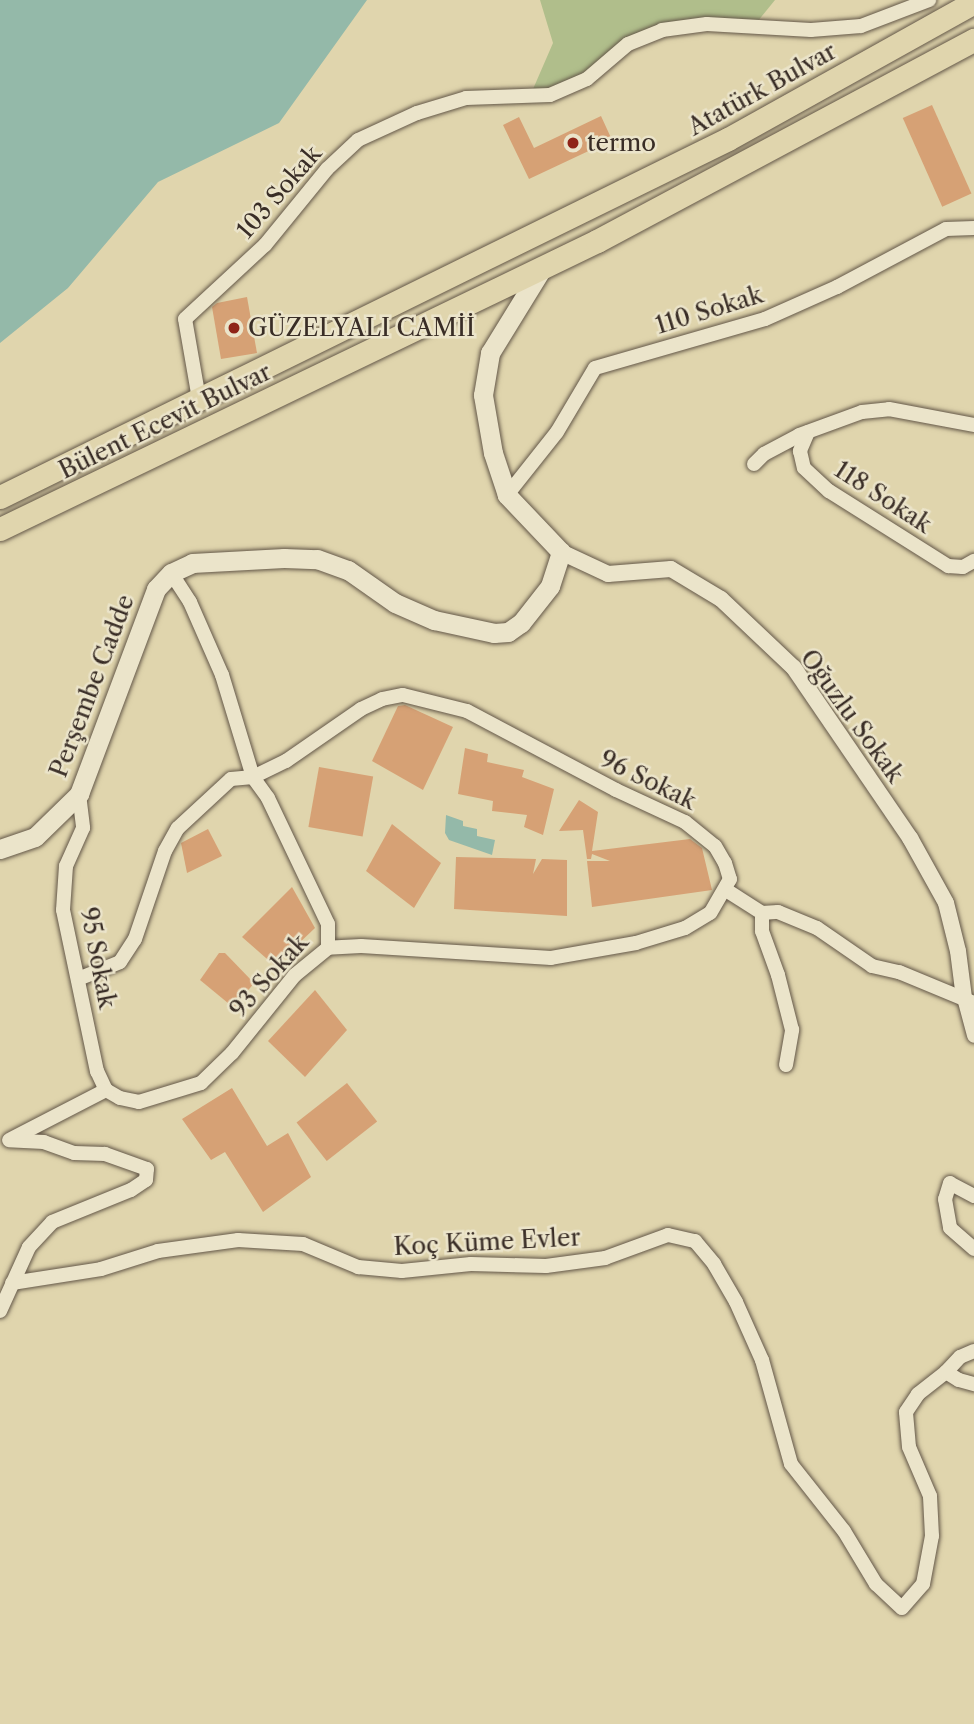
<!DOCTYPE html>
<meta charset="utf-8">
<style>
body{margin:0}
#map{position:relative;width:974px;height:1724px;overflow:hidden;background:#e0d5ad;font-family:"Libre Caslon Text",serif}
div>[style]{position:absolute}
[style*='--x']{left:calc(var(--x)*1px);top:calc(var(--y)*1px);width:calc(var(--w)*1px);rotate:calc(var(--a)*1deg)}
.green>*{inset:0;background:#b0be8b}
.water>*{inset:0;background:#94b9a9}
.building>*{inset:0;background:#d6a175;transform-origin:0 0}
.roads{filter:drop-shadow(0 0 2px #635748) drop-shadow(0 0 2px #635748)}
.minor>*{height:14px;margin:-7px;padding:0 7px;transform-origin:7px;border-radius:7px;background:#ebe4ca}
.tertiary>*{height:16px;margin:-8px;padding:0 8px;transform-origin:8px;border-radius:8px;background:#ebe4ca}
.secondary>*{height:19px;margin:-9.5px;padding:0 9.5px;transform-origin:9.5px;border-radius:9.5px;background:#ebe4ca}
.trunk>*{height:23px;margin:-11.5px;padding:0 11.5px;transform-origin:11.5px;border-radius:11.5px;background:#e0d5ad}
.dots>*{width:19px;height:19px;translate:-50% -50%;box-sizing:border-box;border:4px solid #ebe4ca;border-radius:50%}
span{translate:-50% -50%;white-space:nowrap;text-align:center;line-height:1.15;-webkit-text-stroke:5px #ebe4ca;paint-order:stroke}
.street-label{font-size:24px;color:#392d26}
.poi-label{font-size:24px;color:#392d26}
.left{translate:0 -50%;text-align:left}
</style>
<div id="map">
<div class="green">
<i style="clip-path:polygon(540px 0,775px 0,753px 27px,662px 30px,587px 79px,530px 96px,553px 43px)"></i>
</div>
<div class="water">
<i style="clip-path:polygon(0 0,367px 0,279px 123px,158px 182px,68px 288px,0 343px)"></i>
<i style="clip-path:polygon(446px 815px,463px 821px,463px 826px,477px 829px,477px 836px,495px 840px,492px 855px,449px 840px,445px 833px)"></i>
</div>
<div class="building">
<i style="left:932px;top:105px;width:97px;height:32px;rotate:66deg"></i>
<i style="clip-path:polygon(601px 116px,612px 140px,529px 179px,503px 125px,519px 117px,534px 148px)"></i>
<i style="clip-path:polygon(247px 297px,257px 353px,221px 359px,212px 307px,217px 303px)"></i>
<i style="clip-path:polygon(405px 705px,453px 727px,423px 790px,372px 761px,398px 706px)"></i>
<i style="clip-path:polygon(465px 748px,488px 754px,487px 762px,524px 770px,522px 777px,554px 789px,543px 835px,524px 827px,527px 815px,492px 811px,493px 801px,458px 794px)"></i>
<i style="left:319px;top:767px;width:55px;height:61px;rotate:10deg"></i>
<i style="clip-path:polygon(579px 800px,598px 812px,592px 851px,690px 839px,702px 848px,712px 890px,592px 907px,587px 861px,610px 861px,592px 854px,591px 859px,587px 859px,583px 830px,559px 831px)"></i>
<i style="clip-path:polygon(392px 824px,441px 863px,414px 908px,366px 871px)"></i>
<i style="clip-path:polygon(208px 829px,222px 856px,187px 873px,181px 843px)"></i>
<i style="clip-path:polygon(456px 857px,536px 859px,533px 874px,542px 859px,567px 860px,567px 916px,454px 909px)"></i>
<i style="clip-path:polygon(292px 887px,315px 928px,275px 966px,242px 937px)"></i>
<i style="clip-path:polygon(219px 953px,225px 953px,254px 983px,234px 1008px,200px 980px)"></i>
<i style="clip-path:polygon(315px 990px,347px 1030px,305px 1077px,268px 1041px)"></i>
<i style="left:347px;top:1083px;width:49px;height:64px;rotate:52deg"></i>
<i style="clip-path:polygon(232px 1088px,267px 1146px,288px 1133px,311px 1177px,263px 1212px,225px 1152px,211px 1160px,182px 1119px)"></i>
</div>
<div class="roads">
<div class="minor">
<i style="--x:199;--y:399;--w:81;--a:-99.9"></i>
<i style="--x:185;--y:319;--w:109;--a:-42.8"></i>
<i style="--x:265;--y:245;--w:98;--a:-50.8"></i>
<i style="--x:327;--y:169;--w:42;--a:-43.1"></i>
<i style="--x:358;--y:140;--w:65;--a:-24.6"></i>
<i style="--x:417;--y:113;--w:51;--a:-17"></i>
<i style="--x:466;--y:98;--w:84;--a:-2"></i>
<i style="--x:550;--y:95;--w:40;--a:-23.4"></i>
<i style="--x:587;--y:79;--w:54;--a:-40.5"></i>
<i style="--x:628;--y:44;--w:37;--a:-22"></i>
<i style="--x:662;--y:30;--w:45;--a:-7.6"></i>
<i style="--x:707;--y:24;--w:104;--a:3.3"></i>
<i style="--x:811;--y:30;--w:50;--a:-4.6"></i>
<i style="--x:861;--y:26;--w:73;--a:-20.9"></i>
<i style="--x:808;--y:432;--w:21;--a:113"></i>
<i style="--x:800;--y:451;--w:17;--a:77"></i>
<i style="--x:804;--y:468;--w:34;--a:43"></i>
<i style="--x:829;--y:491;--w:141;--a:32.2"></i>
<i style="--x:948;--y:566;--w:15;--a:4"></i>
<i style="--x:963;--y:567;--w:13;--a:-29"></i>
<i style="--x:754;--y:464;--w:14;--a:-45"></i>
<i style="--x:764;--y:454;--w:40;--a:-28"></i>
<i style="--x:799;--y:435;--w:67;--a:-20.1"></i>
<i style="--x:862;--y:412;--w:27;--a:-6"></i>
<i style="--x:889;--y:409;--w:86;--a:10.7"></i>
<i style="--x:507;--y:495;--w:80;--a:-51.6"></i>
<i style="--x:557;--y:432;--w:74;--a:-59.3"></i>
<i style="--x:595;--y:368;--w:177;--a:-16.1"></i>
<i style="--x:765;--y:319;--w:79;--a:-24"></i>
<i style="--x:837;--y:287;--w:123;--a:-28"></i>
<i style="--x:946;--y:229;--w:28;--a:-2"></i>
<i style="--x:79;--y:794;--w:34;--a:83"></i>
<i style="--x:83;--y:828;--w:42;--a:114.1"></i>
<i style="--x:66;--y:866;--w:44;--a:93.9"></i>
<i style="--x:63;--y:910;--w:165;--a:78.1"></i>
<i style="--x:97;--y:1071;--w:21;--a:65"></i>
<i style="--x:726;--y:890;--w:43;--a:32.6"></i>
<i style="--x:78;--y:979;--w:45;--a:-22"></i>
<i style="--x:120;--y:962;--w:27;--a:-57"></i>
<i style="--x:135;--y:939;--w:93;--a:-71.2"></i>
<i style="--x:165;--y:851;--w:26;--a:-61"></i>
<i style="--x:178;--y:828;--w:72;--a:-42.8"></i>
<i style="--x:231;--y:779;--w:22;--a:-5"></i>
<i style="--x:253;--y:777;--w:37;--a:-26"></i>
<i style="--x:286;--y:761;--w:91;--a:-34.7"></i>
<i style="--x:361;--y:709;--w:23;--a:-25"></i>
<i style="--x:382;--y:699;--w:21;--a:-11"></i>
<i style="--x:403;--y:695;--w:66;--a:14"></i>
<i style="--x:467;--y:711;--w:169;--a:27.9"></i>
<i style="--x:616;--y:790;--w:76;--a:24.9"></i>
<i style="--x:685;--y:822;--w:38;--a:39"></i>
<i style="--x:715;--y:846;--w:20;--a:60"></i>
<i style="--x:725;--y:863;--w:17;--a:73"></i>
<i style="--x:730;--y:879;--w:39;--a:120"></i>
<i style="--x:710;--y:913;--w:29;--a:149"></i>
<i style="--x:685;--y:928;--w:51;--a:163"></i>
<i style="--x:636;--y:943;--w:86;--a:170"></i>
<i style="--x:551;--y:958;--w:190;--a:-176.4"></i>
<i style="--x:361;--y:946;--w:33;--a:177"></i>
<i style="--x:964;--y:998;--w:39;--a:75"></i>
<i style="--x:786;--y:1065;--w:36;--a:-80"></i>
<i style="--x:792;--y:1030;--w:57;--a:-104.3"></i>
<i style="--x:778;--y:975;--w:47;--a:-110"></i>
<i style="--x:762;--y:931;--w:18;--a:-90"></i>
<i style="--x:762;--y:913;--w:16;--a:-4"></i>
<i style="--x:778;--y:912;--w:42;--a:22.3"></i>
<i style="--x:817;--y:928;--w:67;--a:34.6"></i>
<i style="--x:872;--y:966;--w:28;--a:13"></i>
<i style="--x:899;--y:972;--w:81;--a:22.5"></i>
<i style="--x:106;--y:1090;--w:16;--a:30"></i>
<i style="--x:120;--y:1098;--w:19;--a:12"></i>
<i style="--x:139;--y:1102;--w:65;--a:-17"></i>
<i style="--x:201;--y:1083;--w:43;--a:-44.1"></i>
<i style="--x:232;--y:1053;--w:100;--a:-51.1"></i>
<i style="--x:295;--y:975;--w:43;--a:-39.3"></i>
<i style="--x:328;--y:948;--w:24;--a:-90"></i>
<i style="--x:328;--y:924;--w:140;--a:-115.5"></i>
<i style="--x:268;--y:798;--w:26;--a:-126"></i>
<i style="--x:253;--y:777;--w:107;--a:-106.9"></i>
<i style="--x:222;--y:675;--w:80;--a:-113.7"></i>
<i style="--x:190;--y:602;--w:35;--a:-123"></i>
<i style="--x:11;--y:1139;--w:107;--a:-27.3"></i>
<i style="--x:974;--y:1196;--w:27;--a:-152"></i>
<i style="--x:950;--y:1183;--w:17;--a:107"></i>
<i style="--x:945;--y:1199;--w:29;--a:80"></i>
<i style="--x:950;--y:1228;--w:32;--a:41"></i>
<i style="--x:12;--y:1283;--w:90;--a:-8.9"></i>
<i style="--x:101;--y:1269;--w:60;--a:-17.5"></i>
<i style="--x:158;--y:1251;--w:81;--a:-7.8"></i>
<i style="--x:238;--y:1240;--w:65;--a:3.5"></i>
<i style="--x:303;--y:1244;--w:60;--a:22.7"></i>
<i style="--x:358;--y:1267;--w:44;--a:5.2"></i>
<i style="--x:402;--y:1271;--w:69;--a:-5.8"></i>
<i style="--x:471;--y:1264;--w:75;--a:1.5"></i>
<i style="--x:546;--y:1266;--w:60;--a:-7.7"></i>
<i style="--x:605;--y:1258;--w:67;--a:-20.1"></i>
<i style="--x:668;--y:1235;--w:28;--a:13"></i>
<i style="--x:695;--y:1241;--w:30;--a:50"></i>
<i style="--x:714;--y:1264;--w:44;--a:59.9"></i>
<i style="--x:736;--y:1302;--w:64;--a:65.9"></i>
<i style="--x:762;--y:1360;--w:108;--a:74.4"></i>
<i style="--x:791;--y:1464;--w:85;--a:51.7"></i>
<i style="--x:844;--y:1531;--w:62;--a:58.9"></i>
<i style="--x:876;--y:1584;--w:35;--a:43"></i>
<i style="--x:902;--y:1608;--w:32;--a:-49"></i>
<i style="--x:923;--y:1584;--w:49;--a:-79.4"></i>
<i style="--x:932;--y:1536;--w:40;--a:-92.9"></i>
<i style="--x:930;--y:1496;--w:53;--a:-113.2"></i>
<i style="--x:909;--y:1447;--w:35;--a:-95"></i>
<i style="--x:906;--y:1412;--w:22;--a:-56"></i>
<i style="--x:918;--y:1394;--w:36;--a:-38"></i>
<i style="--x:0;--y:1311;--w:70;--a:-65.6"></i>
<i style="--x:29;--y:1247;--w:34;--a:-47"></i>
<i style="--x:52;--y:1222;--w:85;--a:-22.1"></i>
<i style="--x:131;--y:1190;--w:18;--a:-34"></i>
<i style="--x:146;--y:1180;--w:11;--a:-85"></i>
<i style="--x:147;--y:1169;--w:45;--a:-160.3"></i>
<i style="--x:105;--y:1154;--w:31;--a:-178"></i>
<i style="--x:74;--y:1153;--w:32;--a:-160"></i>
<i style="--x:44;--y:1142;--w:35;--a:-177"></i>
<i style="--x:974;--y:1351;--w:15;--a:157"></i>
<i style="--x:960;--y:1357;--w:21;--a:133"></i>
<i style="--x:946;--y:1372;--w:15;--a:32"></i>
<i style="--x:959;--y:1380;--w:16;--a:15"></i>
</div>
<div class="tertiary">
<i style="--x:561;--y:552;--w:52;--a:25.1"></i>
<i style="--x:608;--y:574;--w:63;--a:-4.5"></i>
<i style="--x:671;--y:569;--w:58;--a:31"></i>
<i style="--x:721;--y:599;--w:100;--a:43.4"></i>
<i style="--x:794;--y:668;--w:206;--a:55.7"></i>
<i style="--x:910;--y:838;--w:74;--a:61"></i>
<i style="--x:946;--y:903;--w:49;--a:76"></i>
<i style="--x:958;--y:951;--w:47;--a:82.7"></i>
</div>
<div class="secondary">
<i style="--x:0;--y:849;--w:37;--a:-19"></i>
<i style="--x:35;--y:837;--w:62;--a:-44.3"></i>
<i style="--x:79;--y:794;--w:219;--a:-69.4"></i>
<i style="--x:156;--y:589;--w:22;--a:-47"></i>
<i style="--x:171;--y:573;--w:23;--a:-25"></i>
<i style="--x:192;--y:563;--w:92;--a:-3.1"></i>
<i style="--x:284;--y:558;--w:33;--a:2"></i>
<i style="--x:317;--y:559;--w:33;--a:20"></i>
<i style="--x:348;--y:570;--w:57;--a:35.1"></i>
<i style="--x:395;--y:603;--w:43;--a:23.6"></i>
<i style="--x:434;--y:620;--w:61;--a:12.2"></i>
<i style="--x:494;--y:633;--w:14;--a:-4"></i>
<i style="--x:508;--y:632;--w:16;--a:-35"></i>
<i style="--x:521;--y:623;--w:47;--a:-51.9"></i>
<i style="--x:550;--y:586;--w:36;--a:-72"></i>
<i style="--x:561;--y:552;--w:79;--a:-133.5"></i>
<i style="--x:507;--y:495;--w:44;--a:-108.4"></i>
<i style="--x:493;--y:453;--w:59;--a:-99.8"></i>
<i style="--x:483;--y:395;--w:43;--a:-80.5"></i>
<i style="--x:490;--y:353;--w:101;--a:-58.4"></i>
</div>
<div class="trunk">
<i style="--x:0;--y:497;--w:811;--a:-26.19"></i>
<i style="--x:728;--y:139;--w:282;--a:-29.1"></i>
<i style="--x:0;--y:529;--w:663;--a:-25.75"></i>
<i style="--x:597;--y:241;--w:427;--a:-28.1"></i>
</div>
</div>
<div class="dots">
<i style="left:573px;top:143px;background:#8f2418"></i>
<i style="left:234px;top:328px;background:#8f2418"></i>
</div>
<div class="street-label">
<span style="left:762px;top:89px;rotate:-29deg">Atatürk Bulvar</span>
<span style="left:279px;top:192px;rotate:-49deg">103 Sokak</span>
<span style="left:709px;top:310px;rotate:-17deg">110 Sokak</span>
<span style="left:165px;top:421px;rotate:-26deg">Bülent Ecevit Bulvar</span>
<span style="left:883px;top:497px;rotate:33deg">118 Sokak</span>
<span style="left:92px;top:686px;rotate:-69deg">Perşembe Cadde</span>
<span style="left:852px;top:716px;rotate:54deg">Oğuzlu Sokak</span>
<span style="left:648px;top:780px;rotate:26deg">96 Sokak</span>
<span style="left:98px;top:958px;rotate:79deg">95 Sokak</span>
<span style="left:269px;top:976px;rotate:-48deg">93 Sokak</span>
<span style="left:487px;top:1242px;rotate:-3deg">Koç Küme Evler</span>
</div>
<div class="poi-label">
<span class="left" style="left:587px;top:143px">termo</span>
<span class="left" style="left:248px;top:328px">GÜZELYALI CAMİİ</span>
</div>
</div>
